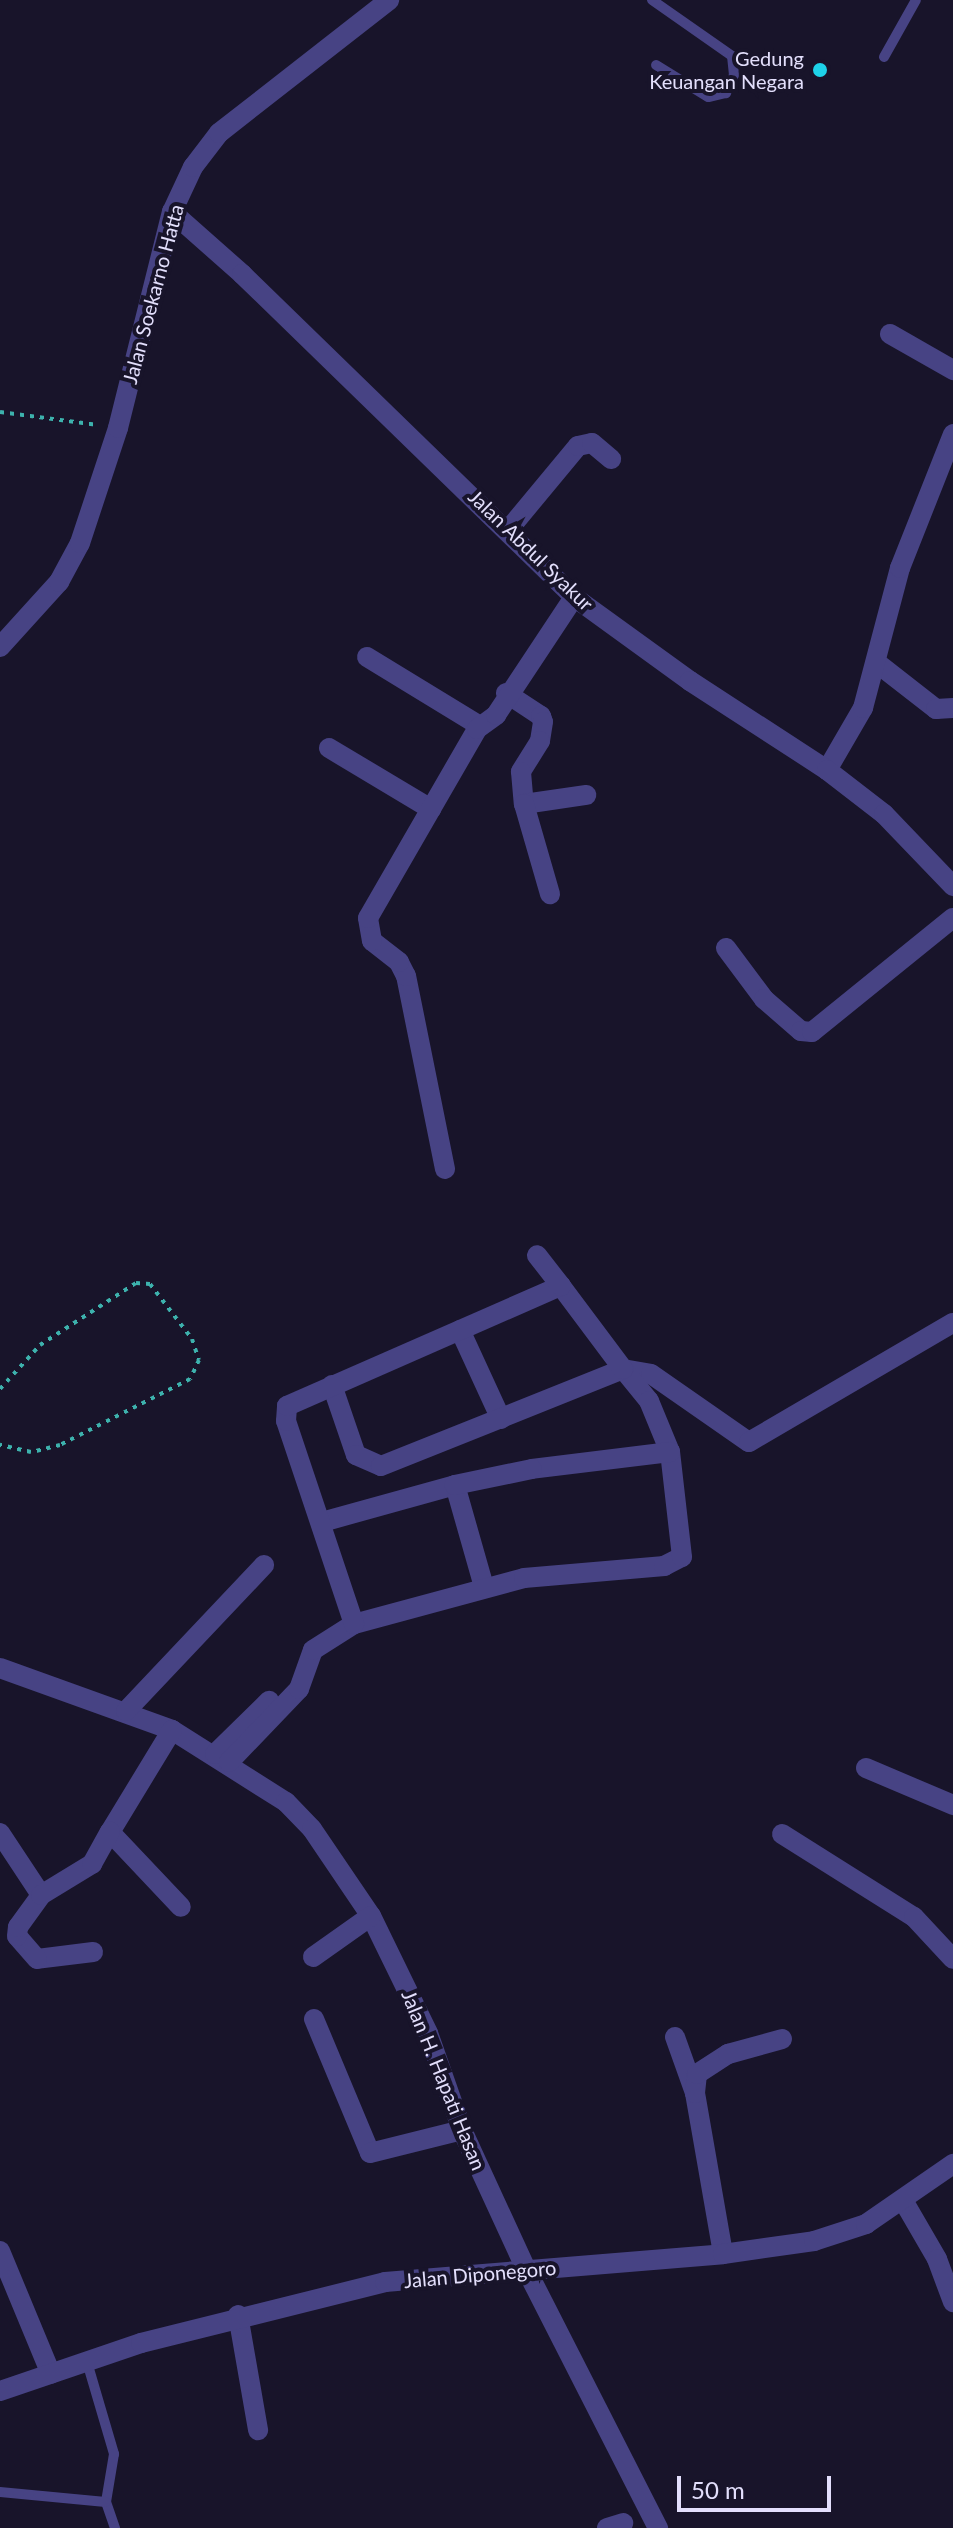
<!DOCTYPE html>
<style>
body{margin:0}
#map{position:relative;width:953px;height:2528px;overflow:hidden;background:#18142a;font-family:Lato,sans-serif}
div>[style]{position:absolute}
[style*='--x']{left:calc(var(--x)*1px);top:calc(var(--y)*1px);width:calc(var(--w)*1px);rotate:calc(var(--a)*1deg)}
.path>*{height:4px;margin-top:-2px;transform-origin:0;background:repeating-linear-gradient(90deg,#3db2ad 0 4px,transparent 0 10px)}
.service>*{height:10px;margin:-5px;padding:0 5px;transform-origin:5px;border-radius:5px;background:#474384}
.minor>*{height:20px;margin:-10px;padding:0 10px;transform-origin:10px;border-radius:10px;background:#474384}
.tertiary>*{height:20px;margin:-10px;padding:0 10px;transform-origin:10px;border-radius:10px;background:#474384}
.dots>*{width:22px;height:22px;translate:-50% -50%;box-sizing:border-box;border:4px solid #18142a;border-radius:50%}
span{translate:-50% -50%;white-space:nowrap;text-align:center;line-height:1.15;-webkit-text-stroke:8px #18142a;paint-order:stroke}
.poi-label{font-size:20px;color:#e3dffc}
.right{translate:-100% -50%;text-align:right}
.street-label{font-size:20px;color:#e3dffc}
.scale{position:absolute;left:677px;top:2476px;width:154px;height:36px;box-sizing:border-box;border:4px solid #e3dffc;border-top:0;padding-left:10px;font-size:24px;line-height:28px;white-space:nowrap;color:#e3dffc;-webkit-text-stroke:6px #18142a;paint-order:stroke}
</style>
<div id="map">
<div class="path">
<i style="--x:0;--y:412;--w:99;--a:7.6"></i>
<i style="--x:0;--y:1389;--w:59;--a:-47.7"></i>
<i style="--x:40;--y:1345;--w:114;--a:-32.9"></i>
<i style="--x:136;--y:1283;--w:14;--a:4"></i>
<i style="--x:150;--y:1284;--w:69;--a:52.6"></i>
<i style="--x:192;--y:1339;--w:22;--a:72"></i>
<i style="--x:199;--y:1360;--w:21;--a:115"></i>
<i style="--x:190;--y:1379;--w:146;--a:153.1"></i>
<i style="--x:60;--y:1445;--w:30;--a:166"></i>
<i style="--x:31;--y:1452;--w:32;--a:-167"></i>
</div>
<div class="service">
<i style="--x:652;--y:0;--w:98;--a:35"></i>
<i style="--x:732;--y:56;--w:19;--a:84"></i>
<i style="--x:734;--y:75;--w:20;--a:114"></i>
<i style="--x:726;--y:93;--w:18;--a:167"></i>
<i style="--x:708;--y:97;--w:61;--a:-148.4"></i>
<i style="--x:884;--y:57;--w:65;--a:-60.7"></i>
<i style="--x:87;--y:2362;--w:96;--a:73.6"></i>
<i style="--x:114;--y:2454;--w:49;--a:99.5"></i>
<i style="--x:106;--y:2502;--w:28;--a:71"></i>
<i style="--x:0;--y:2492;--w:106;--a:5.4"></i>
</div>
<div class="minor">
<i style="--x:890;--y:334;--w:73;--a:29.7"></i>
<i style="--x:509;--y:529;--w:108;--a:-50.3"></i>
<i style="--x:578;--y:446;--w:14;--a:-12"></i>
<i style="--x:592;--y:443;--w:25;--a:40"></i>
<i style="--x:367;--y:657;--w:132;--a:31.4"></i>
<i style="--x:877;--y:663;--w:75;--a:37.9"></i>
<i style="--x:936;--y:709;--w:17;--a:-3"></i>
<i style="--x:506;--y:693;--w:42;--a:33.3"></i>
<i style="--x:541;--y:716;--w:6;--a:72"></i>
<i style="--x:543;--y:722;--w:19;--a:99"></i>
<i style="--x:540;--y:741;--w:36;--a:122"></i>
<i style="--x:521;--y:772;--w:32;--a:85"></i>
<i style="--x:524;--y:804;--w:63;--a:-8.3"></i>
<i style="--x:329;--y:748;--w:119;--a:30.9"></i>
<i style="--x:827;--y:770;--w:72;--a:-59.9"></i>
<i style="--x:863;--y:708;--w:145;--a:-75.2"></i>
<i style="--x:900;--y:568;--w:144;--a:-68.4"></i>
<i style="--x:524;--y:804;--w:94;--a:73.9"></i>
<i style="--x:726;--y:948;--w:64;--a:53.3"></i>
<i style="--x:764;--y:999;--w:49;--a:40.9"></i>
<i style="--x:801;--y:1031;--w:11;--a:5"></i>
<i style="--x:812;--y:1032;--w:181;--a:-39"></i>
<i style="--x:445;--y:1169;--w:197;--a:-101.4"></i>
<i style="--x:406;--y:976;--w:16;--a:-117"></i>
<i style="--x:399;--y:962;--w:34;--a:-142"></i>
<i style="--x:372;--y:941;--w:23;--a:-100"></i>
<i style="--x:368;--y:918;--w:218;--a:-60"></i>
<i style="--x:477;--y:729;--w:24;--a:-36"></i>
<i style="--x:496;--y:715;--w:141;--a:-56.5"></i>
<i style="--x:460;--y:1330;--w:98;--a:65.3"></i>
<i style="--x:623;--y:1369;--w:28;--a:10"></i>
<i style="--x:651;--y:1374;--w:119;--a:34.8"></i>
<i style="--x:749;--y:1442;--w:236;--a:-30.3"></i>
<i style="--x:623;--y:1369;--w:41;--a:50.9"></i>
<i style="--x:649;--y:1401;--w:55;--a:67.6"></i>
<i style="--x:332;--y:1385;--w:74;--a:71.1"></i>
<i style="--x:356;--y:1455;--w:27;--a:24"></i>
<i style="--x:381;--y:1466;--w:261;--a:-21.8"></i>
<i style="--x:623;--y:1369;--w:104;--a:-126.8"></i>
<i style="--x:322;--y:1522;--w:138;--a:-15.5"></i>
<i style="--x:455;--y:1485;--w:106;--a:74.1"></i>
<i style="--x:354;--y:1624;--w:176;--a:-15.1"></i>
<i style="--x:524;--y:1578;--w:141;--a:-4.9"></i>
<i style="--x:664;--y:1566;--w:20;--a:-27"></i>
<i style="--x:682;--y:1557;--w:106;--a:-96.5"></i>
<i style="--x:670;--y:1452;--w:139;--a:173"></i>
<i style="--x:532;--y:1469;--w:79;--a:168.3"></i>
<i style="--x:0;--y:1668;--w:183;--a:19.8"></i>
<i style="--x:172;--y:1730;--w:135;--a:32.3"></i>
<i style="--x:286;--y:1802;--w:37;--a:46"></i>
<i style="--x:312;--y:1829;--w:105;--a:55.9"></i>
<i style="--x:371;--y:1916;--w:130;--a:64"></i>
<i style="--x:428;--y:2033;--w:103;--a:70.7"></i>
<i style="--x:462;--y:2130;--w:153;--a:65.3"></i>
<i style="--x:526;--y:2269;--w:291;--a:63"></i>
<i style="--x:126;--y:1711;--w:201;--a:-46.6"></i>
<i style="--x:172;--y:1730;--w:119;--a:121.3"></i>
<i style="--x:110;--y:1832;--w:103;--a:46.6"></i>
<i style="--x:215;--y:1754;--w:76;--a:-44.5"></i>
<i style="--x:229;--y:1762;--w:101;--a:-46.2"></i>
<i style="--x:299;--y:1689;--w:41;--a:-70.3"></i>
<i style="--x:313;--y:1650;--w:49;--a:-32.4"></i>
<i style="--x:354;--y:1624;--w:214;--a:-108.5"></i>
<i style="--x:286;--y:1421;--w:15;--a:-86"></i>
<i style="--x:287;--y:1406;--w:299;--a:-23.7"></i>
<i style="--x:561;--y:1286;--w:39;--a:-128"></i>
<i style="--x:866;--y:1768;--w:95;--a:23"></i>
<i style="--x:0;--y:1833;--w:74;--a:56.5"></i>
<i style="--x:782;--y:1834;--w:156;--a:32.2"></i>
<i style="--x:914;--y:1917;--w:57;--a:47.1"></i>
<i style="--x:93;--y:1952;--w:56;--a:172.9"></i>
<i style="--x:37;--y:1959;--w:30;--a:-131"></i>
<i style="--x:17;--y:1936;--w:9;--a:-84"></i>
<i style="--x:18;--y:1927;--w:39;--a:-54"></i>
<i style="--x:41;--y:1895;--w:60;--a:-31.3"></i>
<i style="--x:92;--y:1864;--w:37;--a:-61"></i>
<i style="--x:313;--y:1957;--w:71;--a:-35.3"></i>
<i style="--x:314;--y:2019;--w:145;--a:67.3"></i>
<i style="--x:370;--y:2153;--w:95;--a:-14"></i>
<i style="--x:675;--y:2037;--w:59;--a:70.3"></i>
<i style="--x:695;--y:2093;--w:163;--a:80.1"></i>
<i style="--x:695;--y:2093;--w:19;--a:-84"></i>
<i style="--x:697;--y:2074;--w:37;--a:-33"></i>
<i style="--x:728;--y:2054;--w:56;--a:-15.5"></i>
<i style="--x:904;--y:2202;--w:66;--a:59.9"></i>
<i style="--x:937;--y:2259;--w:46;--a:69.6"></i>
<i style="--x:0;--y:2251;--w:133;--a:67.5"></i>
<i style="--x:238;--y:2315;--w:117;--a:80.1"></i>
<i style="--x:0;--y:2391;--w:149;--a:-18.8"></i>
<i style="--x:141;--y:2343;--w:252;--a:-14"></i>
<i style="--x:385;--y:2282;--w:339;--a:-4.7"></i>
<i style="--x:723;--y:2254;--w:92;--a:-8.1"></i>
<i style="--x:814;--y:2241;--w:55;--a:-18.1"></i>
<i style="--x:866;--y:2224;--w:106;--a:-34.6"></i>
<i style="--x:607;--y:2528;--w:17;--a:-17"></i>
</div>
<div class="tertiary">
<i style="--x:172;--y:212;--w:94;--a:41.5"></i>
<i style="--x:242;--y:274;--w:463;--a:44.2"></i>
<i style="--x:574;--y:597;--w:143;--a:35.9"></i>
<i style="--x:690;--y:681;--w:163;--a:33"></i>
<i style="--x:827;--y:770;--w:72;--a:37.7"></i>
<i style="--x:884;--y:814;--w:100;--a:46.2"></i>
<i style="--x:0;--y:647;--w:88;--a:-47.8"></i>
<i style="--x:59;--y:582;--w:44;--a:-61.7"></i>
<i style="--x:80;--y:543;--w:121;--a:-71.7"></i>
<i style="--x:118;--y:428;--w:223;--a:-76"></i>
<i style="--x:172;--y:212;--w:50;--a:-65"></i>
<i style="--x:193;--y:167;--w:43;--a:-52.6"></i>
<i style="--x:219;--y:133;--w:216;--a:-38"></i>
</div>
<div class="dots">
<i style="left:820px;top:70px;background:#1ed2e9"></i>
</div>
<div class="poi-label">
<span class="right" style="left:804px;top:70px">Gedung<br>Keuangan Negara</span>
</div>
<div class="street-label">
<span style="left:153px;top:294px;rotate:-75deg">Jalan Soekarno Hatta</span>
<span style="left:531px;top:550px;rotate:44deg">Jalan Abdul Syakur</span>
<span style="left:444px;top:2080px;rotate:68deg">Jalan H. Hapati Hasan</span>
<span style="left:480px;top:2274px;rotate:-5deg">Jalan Diponegoro</span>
</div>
<div class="scale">50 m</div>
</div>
